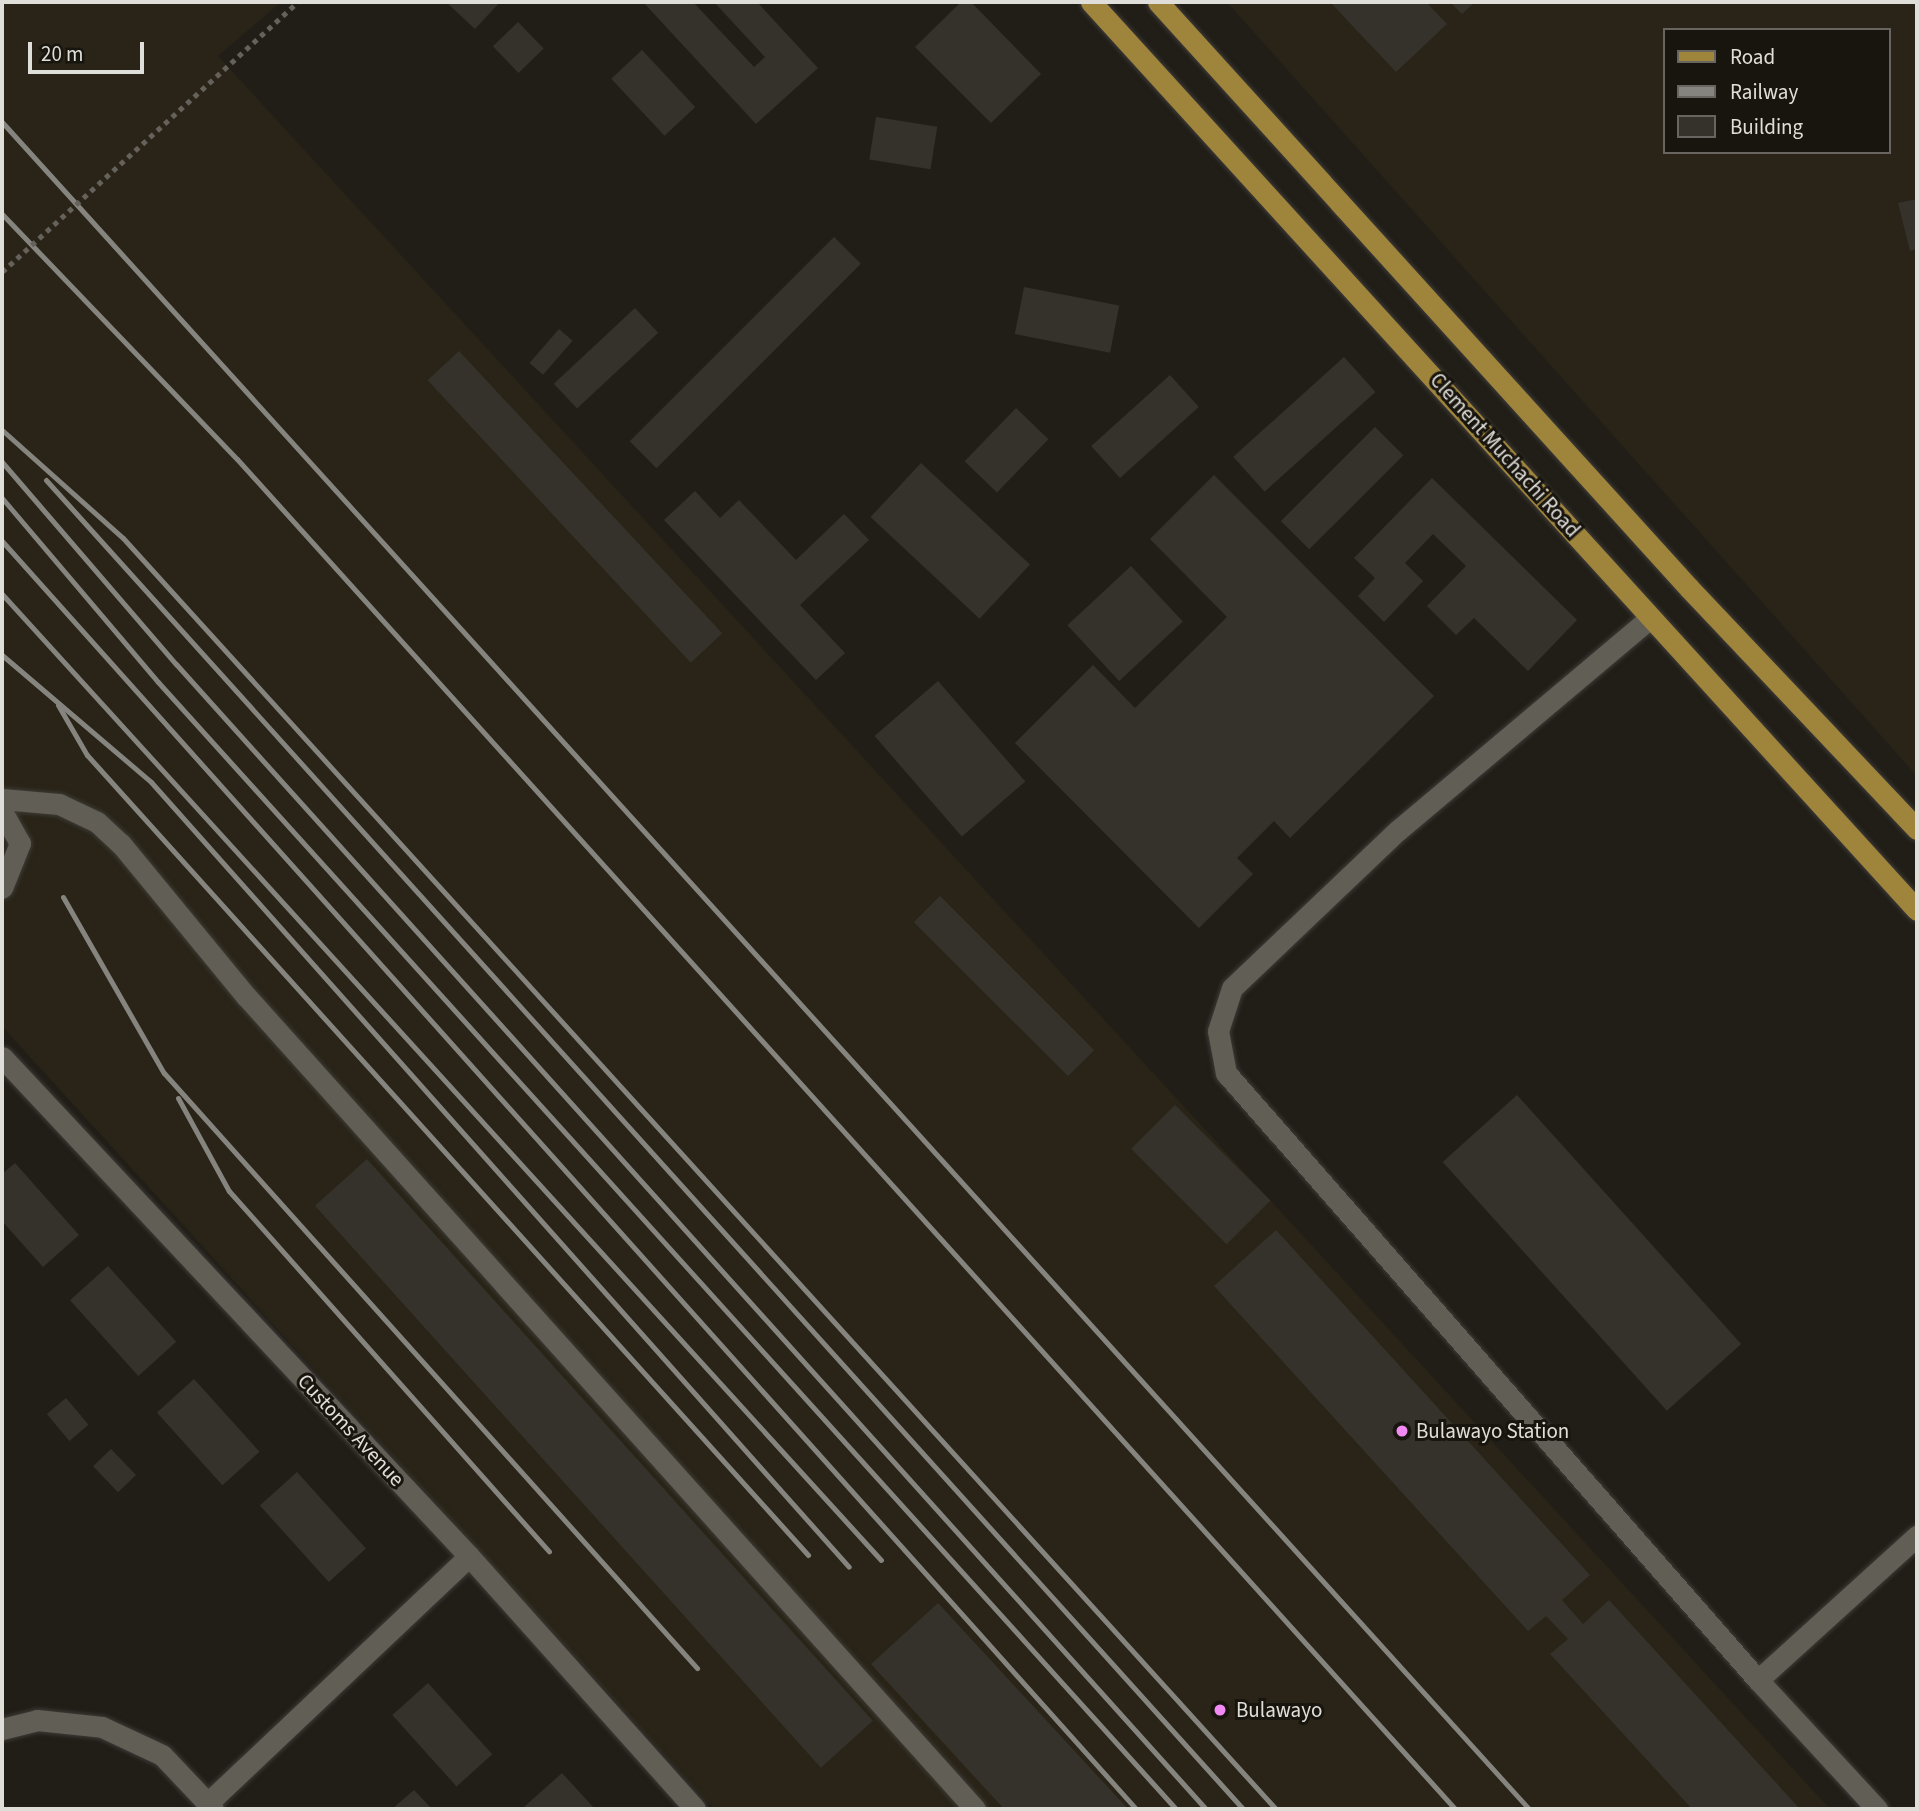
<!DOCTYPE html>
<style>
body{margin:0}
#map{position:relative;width:1919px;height:1811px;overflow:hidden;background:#211e18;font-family:"Source Sans 3",sans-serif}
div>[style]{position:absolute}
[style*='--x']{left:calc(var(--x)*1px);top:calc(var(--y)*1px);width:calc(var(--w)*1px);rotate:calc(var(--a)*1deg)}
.built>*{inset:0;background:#292417}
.building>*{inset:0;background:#35322b;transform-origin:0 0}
.roads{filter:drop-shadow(0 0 2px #3e3b37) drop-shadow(0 0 2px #3e3b37)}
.minor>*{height:21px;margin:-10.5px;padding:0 10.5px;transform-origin:10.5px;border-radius:10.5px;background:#615e56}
.major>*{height:21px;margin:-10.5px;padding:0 10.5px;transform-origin:10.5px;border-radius:10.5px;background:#9f843c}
.rail>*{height:5px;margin:-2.5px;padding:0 2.5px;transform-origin:2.5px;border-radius:2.5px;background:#86847e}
.path-bridge>*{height:4.5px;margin-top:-2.25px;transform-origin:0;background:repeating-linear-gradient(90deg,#65625c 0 5px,transparent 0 10px)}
.dots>*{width:19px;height:19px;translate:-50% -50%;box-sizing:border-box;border:4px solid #18150f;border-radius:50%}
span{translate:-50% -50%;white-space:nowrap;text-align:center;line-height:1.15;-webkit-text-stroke:6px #18150f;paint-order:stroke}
.street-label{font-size:21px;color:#e0ded9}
.poi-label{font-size:21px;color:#e0ded9}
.left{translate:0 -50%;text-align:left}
.frame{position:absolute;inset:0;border:4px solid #e0ded9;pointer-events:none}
.legend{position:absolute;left:1663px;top:28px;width:228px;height:126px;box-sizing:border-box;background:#18150f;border:2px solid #686560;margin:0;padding:9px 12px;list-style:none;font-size:21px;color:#e0ded9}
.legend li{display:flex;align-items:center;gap:14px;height:35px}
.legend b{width:35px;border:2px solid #686560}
.scale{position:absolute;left:28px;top:42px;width:116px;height:32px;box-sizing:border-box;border:4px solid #e0ded9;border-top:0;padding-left:9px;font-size:21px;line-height:24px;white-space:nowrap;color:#e0ded9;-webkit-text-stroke:5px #18150f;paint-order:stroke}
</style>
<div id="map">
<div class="built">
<i style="clip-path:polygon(2px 2px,281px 2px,218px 56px,1830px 1809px,714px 1809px,2px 1026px)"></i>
<i style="clip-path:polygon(evenodd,1227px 2px,1917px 2px,1917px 776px,1227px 2px,1665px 30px,1889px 30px,1889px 152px,1665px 152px,1665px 30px)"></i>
</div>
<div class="building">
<i style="clip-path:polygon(446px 2px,500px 2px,475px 29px)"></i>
<i style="clip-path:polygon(643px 2px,693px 2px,754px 67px,765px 57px,714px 2px,757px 2px,818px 68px,756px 124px)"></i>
<i style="clip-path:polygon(961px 2px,971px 2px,1041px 74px,991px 123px,915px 47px)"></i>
<i style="clip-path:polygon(1330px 2px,1426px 2px,1447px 24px,1396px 72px)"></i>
<i style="clip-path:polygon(1450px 2px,1475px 2px,1462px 14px)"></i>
<i style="left:518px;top:22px;width:37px;height:35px;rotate:46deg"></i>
<i style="left:642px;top:50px;width:78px;height:42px;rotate:47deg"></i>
<i style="left:876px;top:117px;width:62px;height:43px;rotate:9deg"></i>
<i style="clip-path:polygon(1917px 199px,1917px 249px,1910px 251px,1898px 203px)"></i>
<i style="left:834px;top:237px;width:38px;height:289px;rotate:45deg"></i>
<i style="left:1024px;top:287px;width:97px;height:48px;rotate:11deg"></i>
<i style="left:635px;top:308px;width:34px;height:111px;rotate:47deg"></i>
<i style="left:559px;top:329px;width:18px;height:45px;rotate:41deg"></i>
<i style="left:459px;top:351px;width:386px;height:43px;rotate:47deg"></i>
<i style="left:1344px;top:357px;width:47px;height:149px;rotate:48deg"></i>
<i style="left:1170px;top:375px;width:43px;height:106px;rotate:48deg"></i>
<i style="left:1016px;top:408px;width:45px;height:74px;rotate:44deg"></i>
<i style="left:1375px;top:427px;width:40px;height:133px;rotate:45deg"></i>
<i style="left:921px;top:463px;width:149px;height:74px;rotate:43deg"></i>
<i style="clip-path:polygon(1214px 475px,1434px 696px,1290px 838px,1274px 821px,1237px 858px,1253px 874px,1199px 928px,1015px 743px,1093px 665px,1135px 708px,1227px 617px,1150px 539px)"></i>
<i style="clip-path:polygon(1432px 478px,1577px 620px,1528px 671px,1474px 618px,1456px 635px,1427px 606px,1466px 566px,1433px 534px,1405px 563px,1423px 581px,1384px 622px,1358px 596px,1375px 578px,1354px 558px)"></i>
<i style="clip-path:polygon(695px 491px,720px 518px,739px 500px,796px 560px,844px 514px,869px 540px,800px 605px,845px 653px,816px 680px,664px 520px)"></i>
<i style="left:1131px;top:566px;width:76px;height:87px;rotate:47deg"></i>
<i style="left:938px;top:681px;width:133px;height:84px;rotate:49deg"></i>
<i style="left:940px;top:896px;width:218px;height:37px;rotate:45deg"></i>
<i style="left:1517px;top:1095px;width:335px;height:100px;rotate:48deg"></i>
<i style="left:1175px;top:1105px;width:135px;height:62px;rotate:45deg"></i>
<i style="left:367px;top:1159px;width:756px;height:70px;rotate:48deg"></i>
<i style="clip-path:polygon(15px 1163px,79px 1235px,43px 1267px,2px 1221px,2px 1174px)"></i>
<i style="clip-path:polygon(1276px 1230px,1590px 1575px,1562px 1600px,1583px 1624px,1609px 1600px,1800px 1809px,1692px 1809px,1550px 1654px,1568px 1639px,1546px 1616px,1528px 1631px,1214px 1286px)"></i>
<i style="left:108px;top:1266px;width:102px;height:51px;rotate:48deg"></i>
<i style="left:194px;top:1379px;width:98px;height:50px;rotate:48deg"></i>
<i style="left:66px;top:1398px;width:35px;height:25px;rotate:50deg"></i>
<i style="left:111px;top:1449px;width:36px;height:25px;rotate:46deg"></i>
<i style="left:297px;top:1472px;width:103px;height:50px;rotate:48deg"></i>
<i style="clip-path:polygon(938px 1603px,1128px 1809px,1004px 1809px,871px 1664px)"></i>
<i style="left:428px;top:1683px;width:96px;height:48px;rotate:48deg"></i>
<i style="clip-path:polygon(562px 1773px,595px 1809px,526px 1809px,524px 1807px)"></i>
<i style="clip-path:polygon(414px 1790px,432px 1809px,392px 1809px)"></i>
</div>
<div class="roads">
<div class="minor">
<i style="--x:1650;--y:618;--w:329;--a:139.9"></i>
<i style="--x:1398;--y:830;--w:229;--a:136.4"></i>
<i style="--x:1232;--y:988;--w:45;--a:108"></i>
<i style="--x:1218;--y:1031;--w:43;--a:79.2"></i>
<i style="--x:1226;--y:1073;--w:807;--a:48.77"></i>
<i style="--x:1758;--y:1680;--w:215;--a:-42.2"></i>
<i style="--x:2;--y:799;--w:57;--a:5"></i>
<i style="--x:59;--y:804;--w:42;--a:25.3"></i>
<i style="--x:97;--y:822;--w:33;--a:43"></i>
<i style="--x:121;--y:844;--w:197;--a:50.6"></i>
<i style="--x:246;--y:996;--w:1092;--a:48.12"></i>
<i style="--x:2;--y:811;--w:37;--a:61"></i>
<i style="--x:20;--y:843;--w:48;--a:111.8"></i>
<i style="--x:2;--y:1057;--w:683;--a:46.9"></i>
<i style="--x:469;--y:1556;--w:339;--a:48.2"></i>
<i style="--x:1758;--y:1680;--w:176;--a:47.3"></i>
<i style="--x:2;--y:1729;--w:36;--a:-14"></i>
<i style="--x:37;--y:1720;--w:65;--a:6.1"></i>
<i style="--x:102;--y:1727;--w:66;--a:25"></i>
<i style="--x:162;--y:1755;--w:74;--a:46.6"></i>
<i style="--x:209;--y:1802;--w:358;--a:-43.4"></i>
</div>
<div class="major">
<i style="--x:1091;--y:2;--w:1227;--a:47.71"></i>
<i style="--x:1158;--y:2;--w:791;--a:47.82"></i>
<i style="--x:1689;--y:588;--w:332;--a:46.6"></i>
</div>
</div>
<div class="rail">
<i style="--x:2;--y:122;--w:2275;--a:47.85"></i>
<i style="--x:2;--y:214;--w:339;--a:46.2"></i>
<i style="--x:237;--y:459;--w:1818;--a:47.94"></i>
<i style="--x:2;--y:430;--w:162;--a:41.8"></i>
<i style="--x:123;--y:538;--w:1716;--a:47.79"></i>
<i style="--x:2;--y:462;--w:267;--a:49.3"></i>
<i style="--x:176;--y:664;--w:1540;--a:48.03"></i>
<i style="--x:46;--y:480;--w:1789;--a:47.99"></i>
<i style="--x:2;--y:498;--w:241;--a:49.7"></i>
<i style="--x:158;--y:682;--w:1519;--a:47.91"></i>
<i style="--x:2;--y:541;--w:1701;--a:48.19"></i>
<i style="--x:2;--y:594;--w:1306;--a:47.7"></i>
<i style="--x:2;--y:655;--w:196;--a:40.4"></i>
<i style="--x:151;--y:782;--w:1050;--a:48.36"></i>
<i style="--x:58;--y:705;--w:58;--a:59.9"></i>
<i style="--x:87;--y:755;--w:1077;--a:47.97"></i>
<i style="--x:63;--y:897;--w:203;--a:60.2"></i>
<i style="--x:164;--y:1073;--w:799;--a:48.15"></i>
<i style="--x:178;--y:1098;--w:106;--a:61.3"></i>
<i style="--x:229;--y:1191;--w:482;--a:48.4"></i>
</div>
<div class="path-bridge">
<i style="--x:2;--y:272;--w:401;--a:-42.4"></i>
</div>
<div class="dots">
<i style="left:1402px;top:1431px;background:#f28af3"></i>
<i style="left:1220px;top:1710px;background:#f28af3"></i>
</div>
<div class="street-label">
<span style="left:1505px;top:455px;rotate:48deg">Clement Muchachi Road</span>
<span style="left:351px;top:1430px;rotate:47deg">Customs Avenue</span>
</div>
<div class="poi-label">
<span class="left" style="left:1416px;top:1431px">Bulawayo Station</span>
<span class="left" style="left:1236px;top:1710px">Bulawayo</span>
</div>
<div class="frame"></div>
<ul class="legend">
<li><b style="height:9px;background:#9f843c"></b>Road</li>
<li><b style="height:9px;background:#86847e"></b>Railway</li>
<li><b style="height:19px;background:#35322b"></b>Building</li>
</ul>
<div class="scale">20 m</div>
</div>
